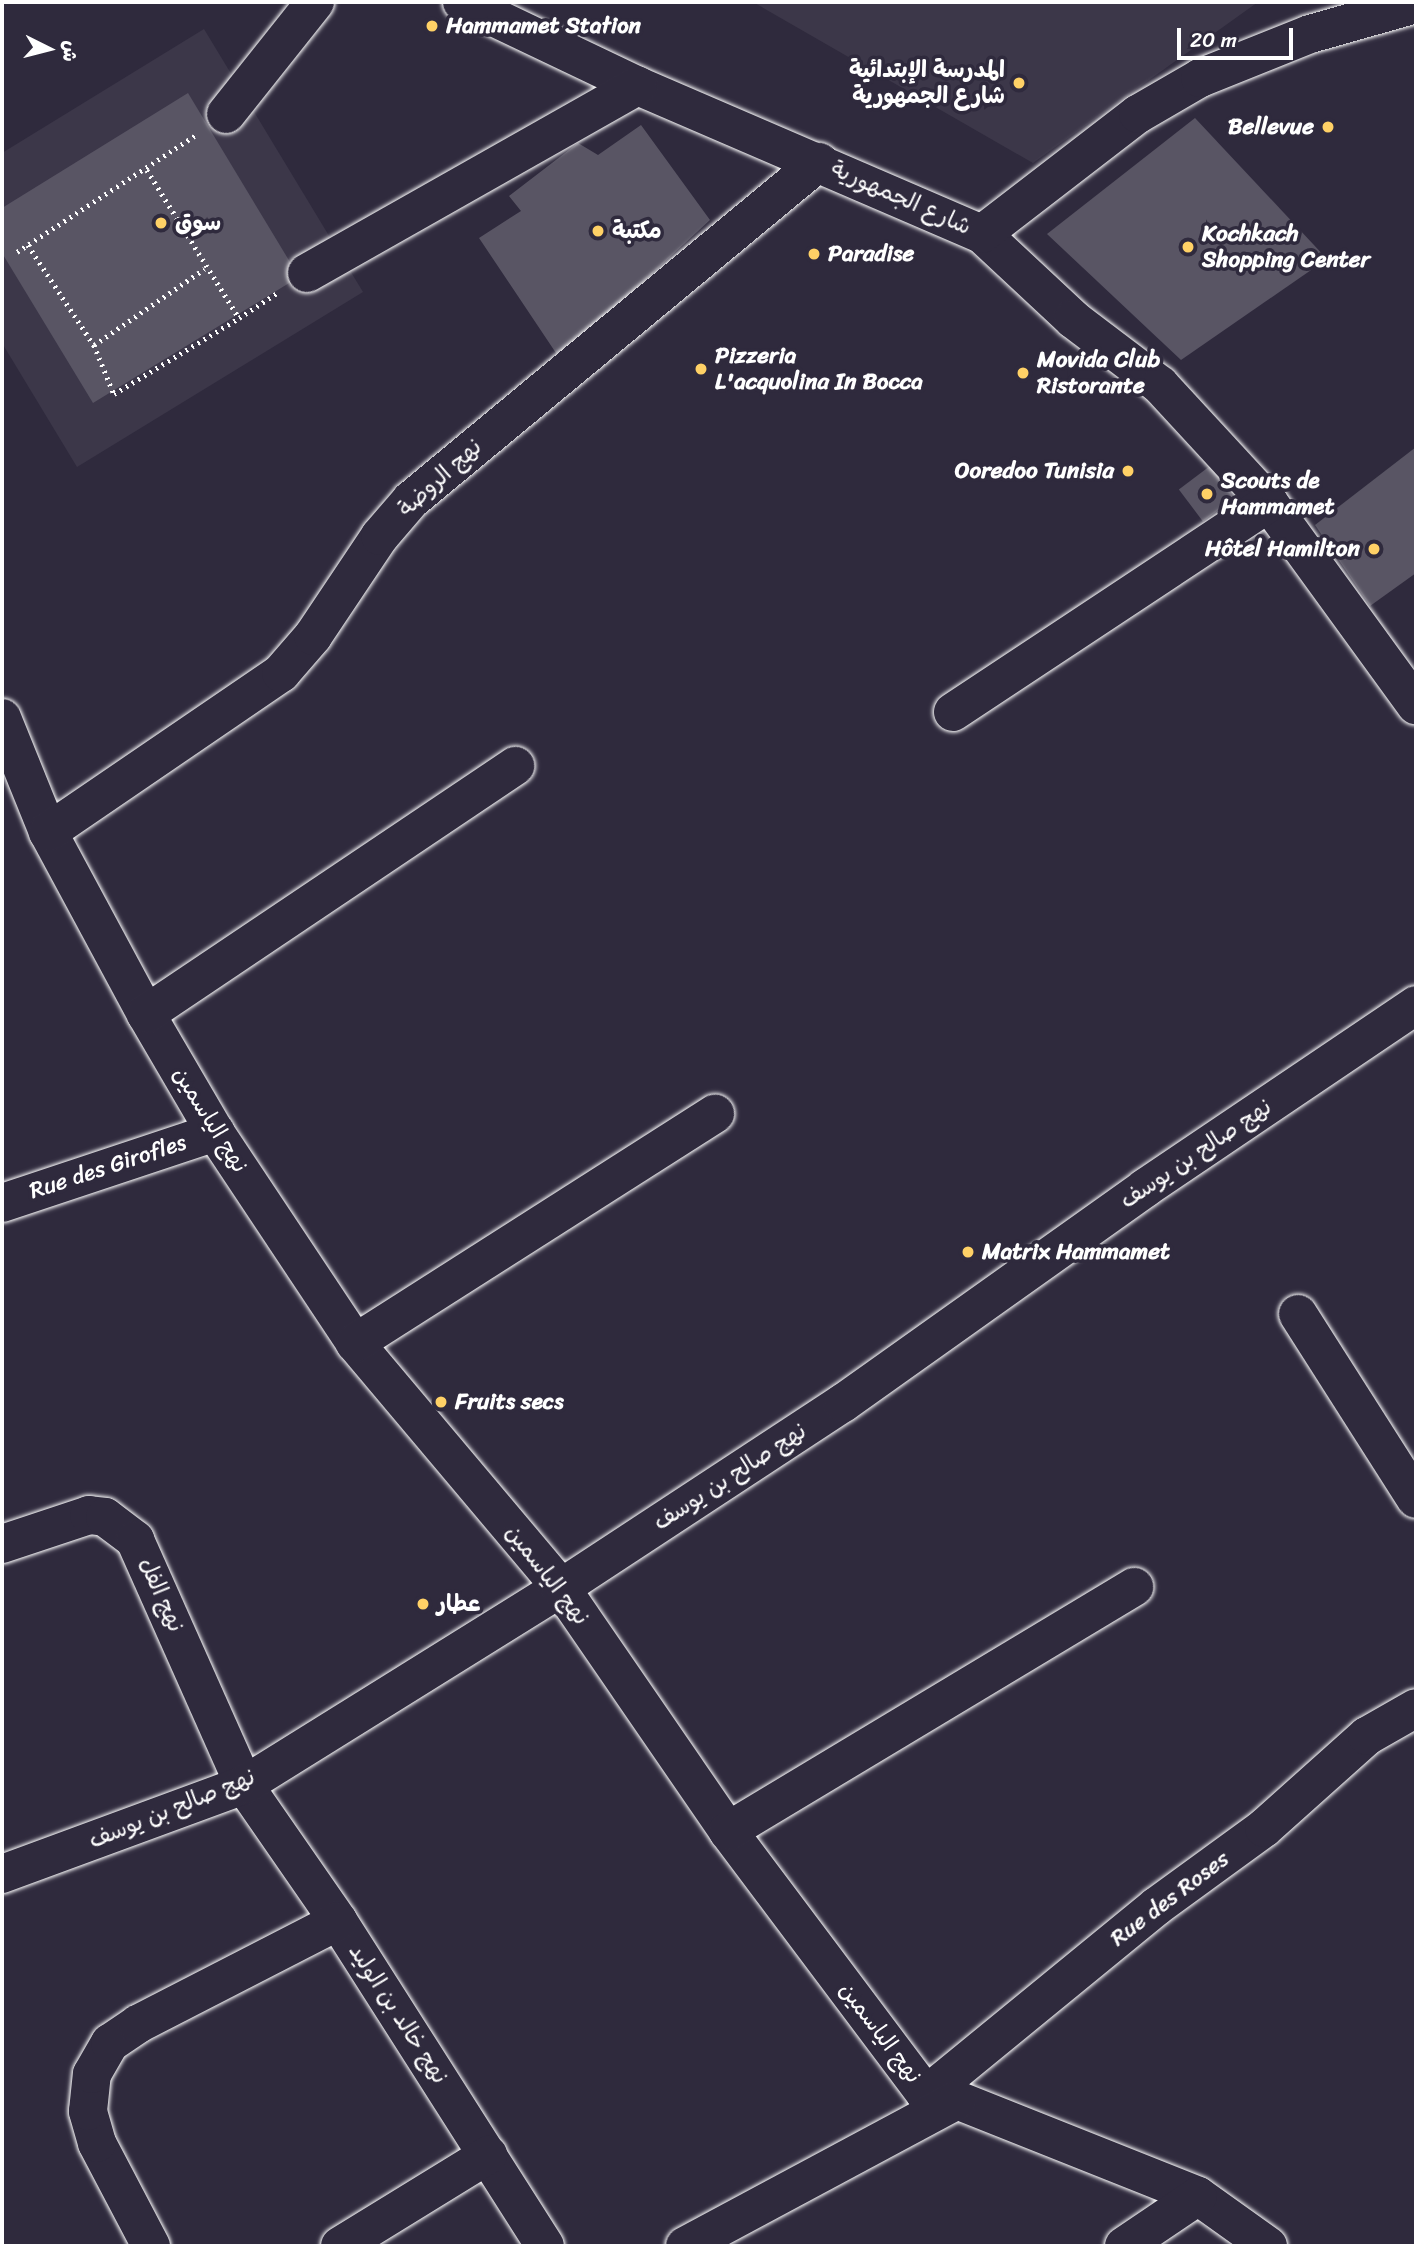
<!DOCTYPE html>
<meta charset="utf-8">
<style>
body{margin:0}
#map{position:relative;width:1418px;height:2248px;overflow:hidden;background:#2f2a3d;font-family:Sriracha,"Playpen Sans Arabic",sans-serif}
div>[style]{position:absolute}
[style*='--x']{left:calc(var(--x)*1px);top:calc(var(--y)*1px);width:calc(var(--w)*1px);rotate:calc(var(--a)*1deg)}
.built>*{inset:0;background:#3c3749}
.building>*{inset:0;background:#595564;transform-origin:0 0}
.path>*{height:4.5px;margin-top:-2.25px;transform-origin:0;background:repeating-linear-gradient(90deg,#fff 0 2px,transparent 0 7px)}
.roads{filter:drop-shadow(0 0 2px #fff) drop-shadow(0 0 2px #fff)}
.minor>*{height:38px;margin:-19px;padding:0 19px;transform-origin:19px;border-radius:19px;background:#2f2a3d}
.dots>*{width:19px;height:19px;translate:-50% -50%;box-sizing:border-box;border:4px solid #2f2a3d;border-radius:50%}
span{translate:-50% -50%;white-space:nowrap;text-align:center;line-height:1.15;-webkit-text-stroke:7px #2f2a3d;paint-order:stroke}
.poi-label{font-size:23px;color:#fff;font-weight:700}
.left{translate:0 -50%;text-align:left}
.right{translate:-100% -50%;text-align:right}
.street-label{font-size:23px;color:#fff}
.frame{position:absolute;inset:0;border:4px solid #fff;pointer-events:none}
.north{position:absolute;left:14px;top:14px;width:70px;height:70px;-webkit-text-stroke:5px #2f2a3d;paint-order:stroke;rotate:96deg;font-size:19px;font-weight:700;line-height:28px;text-align:center;color:#fff}
.north::after{content:'';display:block;margin:auto;width:24px;height:32px;background:#fff;clip-path:polygon(50% 0,100% 100%,50% 72%,0 100%)}
.scale{position:absolute;left:1177px;top:28px;width:116px;height:32px;box-sizing:border-box;border:4px solid #fff;border-top:0;padding-left:9px;font-size:21px;line-height:24px;white-space:nowrap;color:#fff;-webkit-text-stroke:5px #2f2a3d;paint-order:stroke}
</style>
<div id="map">
<div class="built">
<i style="clip-path:polygon(753px 2px,1258px 2px,1033px 163px)"></i>
<i style="clip-path:polygon(204px 29px,363px 292px,77px 467px,2px 343px,2px 153px)"></i>
</div>
<div class="building">
<i style="clip-path:polygon(188px 93px,299px 277px,93px 403px,2px 253px,2px 208px)"></i>
<i style="clip-path:polygon(1195px 118px,1327px 259px,1181px 360px,1047px 234px)"></i>
<i style="clip-path:polygon(641px 125px,710px 220px,560px 359px,479px 238px,521px 211px,509px 196px,578px 143px,598px 155px)"></i>
<i style="clip-path:polygon(1416px 447px,1416px 573px,1370px 606px,1315px 525px)"></i>
<i style="left:1210px;top:466px;width:40px;height:39px;rotate:53deg"></i>
</div>
<div class="path">
<i style="--x:147;--y:170;--w:174;--a:58.1"></i>
<i style="--x:239;--y:318;--w:45;--a:-33.3"></i>
<i style="--x:28;--y:245;--w:120;--a:56.6"></i>
<i style="--x:94;--y:345;--w:53;--a:67.8"></i>
<i style="--x:114;--y:394;--w:146;--a:-31.3"></i>
<i style="--x:17;--y:252;--w:214;--a:-33.2"></i>
<i style="--x:94;--y:345;--w:134;--a:-34.6"></i>
</div>
<div class="roads">
<div class="minor">
<i style="--x:462;--y:2;--w:195;--a:25.5"></i>
<i style="--x:638;--y:86;--w:374;--a:23.3"></i>
<i style="--x:982;--y:234;--w:125;--a:43"></i>
<i style="--x:1073;--y:319;--w:109;--a:37.2"></i>
<i style="--x:1160;--y:385;--w:161;--a:47.3"></i>
<i style="--x:1269;--y:503;--w:250;--a:54"></i>
<i style="--x:226;--y:114;--w:143;--a:-51.5"></i>
<i style="--x:982;--y:234;--w:197;--a:-37.6"></i>
<i style="--x:1138;--y:114;--w:72;--a:-30.1"></i>
<i style="--x:1200;--y:78;--w:118;--a:-21.8"></i>
<i style="--x:1310;--y:34;--w:110;--a:-15.8"></i>
<i style="--x:307;--y:273;--w:380;--a:-29.5"></i>
<i style="--x:953;--y:712;--w:379;--a:-33.5"></i>
<i style="--x:2;--y:718;--w:123;--a:68"></i>
<i style="--x:48;--y:832;--w:207;--a:61.7"></i>
<i style="--x:146;--y:1014;--w:137;--a:59.7"></i>
<i style="--x:215;--y:1132;--w:253;--a:56.4"></i>
<i style="--x:355;--y:1343;--w:320;--a:49.9"></i>
<i style="--x:561;--y:1588;--w:295;--a:55.5"></i>
<i style="--x:728;--y:1831;--w:330;--a:53.1"></i>
<i style="--x:926;--y:2095;--w:31;--a:9"></i>
<i style="--x:957;--y:2100;--w:259;--a:21.7"></i>
<i style="--x:1198;--y:2196;--w:86;--a:35.5"></i>
<i style="--x:48;--y:832;--w:282;--a:-34.3"></i>
<i style="--x:281;--y:673;--w:49;--a:-49.1"></i>
<i style="--x:313;--y:636;--w:120;--a:-56.2"></i>
<i style="--x:380;--y:536;--w:48;--a:-49.3"></i>
<i style="--x:411;--y:500;--w:530;--a:-39.64"></i>
<i style="--x:146;--y:1014;--w:445;--a:-33.9"></i>
<i style="--x:2;--y:1203;--w:225;--a:-18.4"></i>
<i style="--x:1298;--y:1314;--w:219;--a:57.5"></i>
<i style="--x:355;--y:1343;--w:427;--a:-32.5"></i>
<i style="--x:2;--y:1544;--w:92;--a:-18.4"></i>
<i style="--x:89;--y:1515;--w:16;--a:7"></i>
<i style="--x:105;--y:1517;--w:38;--a:37"></i>
<i style="--x:135;--y:1540;--w:268;--a:66"></i>
<i style="--x:244;--y:1785;--w:165;--a:55.3"></i>
<i style="--x:338;--y:1921;--w:385;--a:57.5"></i>
<i style="--x:728;--y:1831;--w:474;--a:-31"></i>
<i style="--x:2;--y:1874;--w:258;--a:-20.2"></i>
<i style="--x:244;--y:1785;--w:373;--a:-31.9"></i>
<i style="--x:561;--y:1588;--w:337;--a:-33.3"></i>
<i style="--x:843;--y:1403;--w:371;--a:-35.4"></i>
<i style="--x:1145;--y:1188;--w:327;--a:-34"></i>
<i style="--x:926;--y:2095;--w:298;--a:-39.3"></i>
<i style="--x:1157;--y:1906;--w:132;--a:-36.1"></i>
<i style="--x:1264;--y:1828;--w:138;--a:-41.8"></i>
<i style="--x:1367;--y:1736;--w:56;--a:-29.7"></i>
<i style="--x:151;--y:2246;--w:116;--a:-117.7"></i>
<i style="--x:97;--y:2143;--w:33;--a:-106"></i>
<i style="--x:88;--y:2111;--w:37;--a:-84"></i>
<i style="--x:92;--y:2074;--w:36;--a:-60"></i>
<i style="--x:110;--y:2043;--w:34;--a:-34"></i>
<i style="--x:138;--y:2024;--w:225;--a:-27.2"></i>
<i style="--x:340;--y:2246;--w:174;--a:-31.6"></i>
<i style="--x:685;--y:2246;--w:309;--a:-28.2"></i>
<i style="--x:1124;--y:2246;--w:89;--a:-34"></i>
</div>
</div>
<div class="dots">
<i style="left:432px;top:26px;background:#ffd166"></i>
<i style="left:1019px;top:83px;background:#ffd166"></i>
<i style="left:1328px;top:127px;background:#ffd166"></i>
<i style="left:161px;top:223px;background:#ffd166"></i>
<i style="left:598px;top:231px;background:#ffd166"></i>
<i style="left:1188px;top:247px;background:#ffd166"></i>
<i style="left:814px;top:254px;background:#ffd166"></i>
<i style="left:701px;top:369px;background:#ffd166"></i>
<i style="left:1023px;top:373px;background:#ffd166"></i>
<i style="left:1128px;top:471px;background:#ffd166"></i>
<i style="left:1207px;top:494px;background:#ffd166"></i>
<i style="left:1374px;top:549px;background:#ffd166"></i>
<i style="left:968px;top:1252px;background:#ffd166"></i>
<i style="left:441px;top:1402px;background:#ffd166"></i>
<i style="left:423px;top:1604px;background:#ffd166"></i>
</div>
<div class="poi-label">
<span class="left" style="left:446px;top:26px">Hammamet Station</span>
<span class="right" style="left:1005px;top:83px">المدرسة الإبتدائية<br>شارع الجمهورية</span>
<span class="right" style="left:1314px;top:127px">Bellevue</span>
<span class="left" style="left:175px;top:223px">سوق</span>
<span class="left" style="left:612px;top:231px">مكتبة</span>
<span class="left" style="left:1202px;top:247px">Kochkach<br>Shopping Center</span>
<span class="left" style="left:828px;top:254px">Paradise</span>
<span class="left" style="left:715px;top:369px">Pizzeria<br>L'acquolina In Bocca</span>
<span class="left" style="left:1037px;top:373px">Movida Club<br>Ristorante</span>
<span class="right" style="left:1114px;top:471px">Ooredoo Tunisia</span>
<span class="left" style="left:1221px;top:494px">Scouts de<br>Hammamet</span>
<span class="right" style="left:1360px;top:549px">Hôtel Hamilton</span>
<span class="left" style="left:982px;top:1252px">Matrix Hammamet</span>
<span class="left" style="left:455px;top:1402px">Fruits secs</span>
<span class="left" style="left:437px;top:1604px">عطار</span>
</div>
<div class="street-label">
<span style="left:901px;top:198px;rotate:24deg">شارع الجمهورية</span>
<span style="left:440px;top:478px;rotate:-42deg">نهج الروضة</span>
<span style="left:210px;top:1120px;rotate:58deg">نهج الياسمين</span>
<span style="left:1196px;top:1154px;rotate:-34deg">نهج صالح بن يوسف</span>
<span style="left:108px;top:1167px;rotate:-18deg">Rue des Girofles</span>
<span style="left:730px;top:1477px;rotate:-33deg">نهج صالح بن يوسف</span>
<span style="left:547px;top:1575px;rotate:52deg">نهج الياسمين</span>
<span style="left:161px;top:1595px;rotate:66deg">نهج الفل</span>
<span style="left:172px;top:1809px;rotate:-22deg">نهج صالح بن يوسف</span>
<span style="left:1170px;top:1899px;rotate:-37deg">Rue des Roses</span>
<span style="left:398px;top:2014px;rotate:57deg">نهج خالد بن الوليد</span>
<span style="left:880px;top:2033px;rotate:53deg">نهج الياسمين</span>
</div>
<div class="frame"></div>
<div class="north">ش</div>
<div class="scale">20 m</div>
</div>
